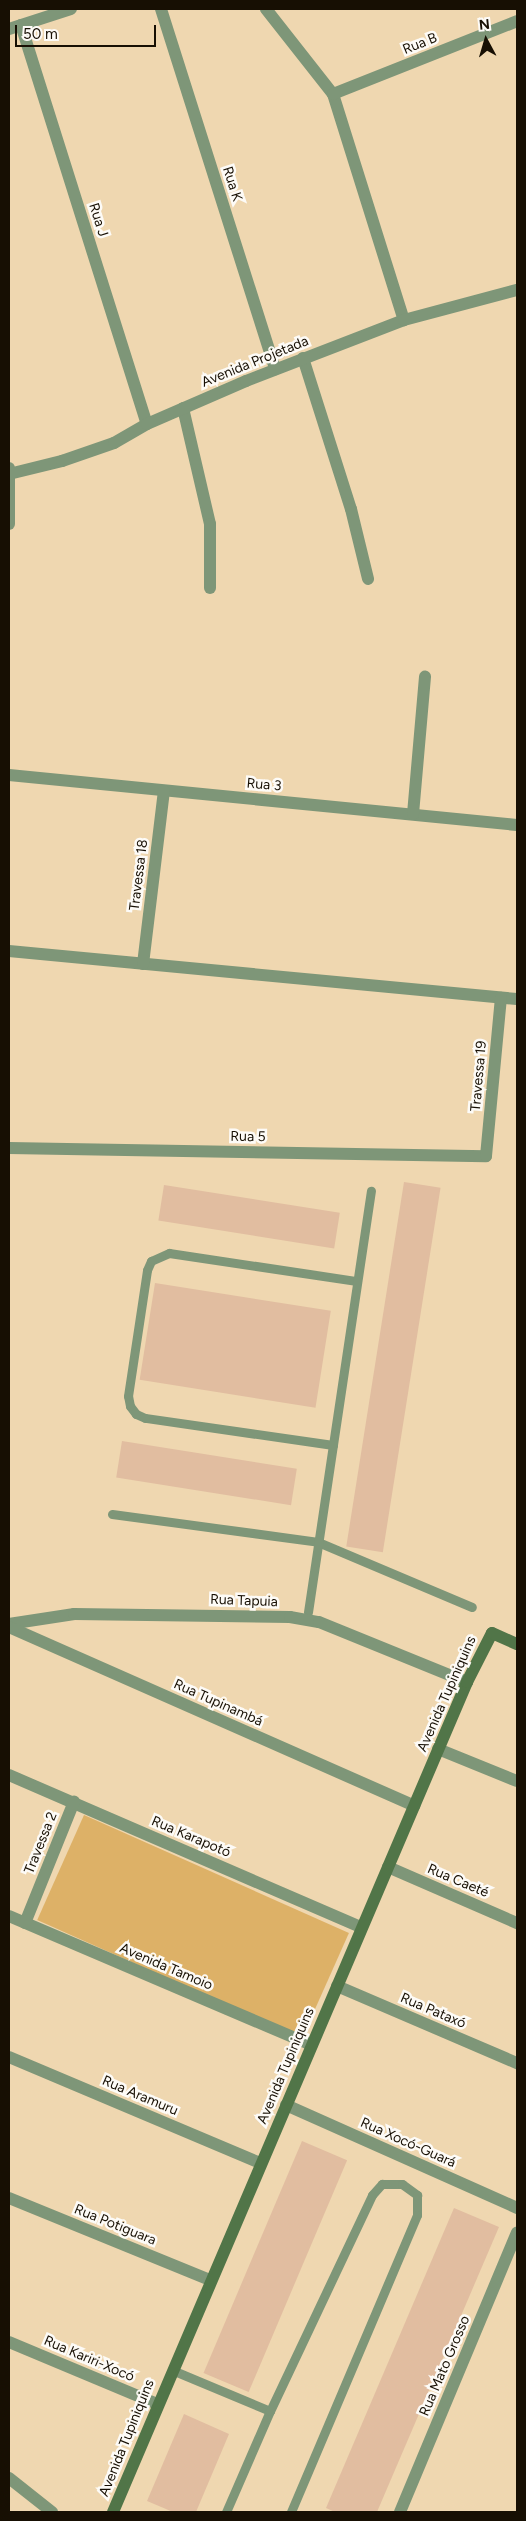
<!DOCTYPE html>
<meta charset="utf-8">
<style>
body{margin:0}
#map{position:relative;width:526px;height:2521px;overflow:hidden;background:#efd7b0;font-family:Figtree,sans-serif}
div>[style]{position:absolute}
[style*='--x']{left:calc(var(--x)*1px);top:calc(var(--y)*1px);width:calc(var(--w)*1px);rotate:calc(var(--a)*1deg)}
.green>*{inset:0;background:#ddb167;transform-origin:0 0}
.building>*{inset:0;background:#e1bda0;transform-origin:0 0}
.lane>*{height:9px;margin:-4.5px;padding:0 4.5px;transform-origin:4.5px;border-radius:4.5px;background:#7e9678}
.street>*{height:12px;margin:-6px;padding:0 6px;transform-origin:6px;border-radius:6px;background:#7e9678}
.secondary>*{height:12px;margin:-6px;padding:0 6px;transform-origin:6px;border-radius:6px;background:#517548}
span{translate:-50% -50%;white-space:nowrap;text-align:center;line-height:1.15;-webkit-text-stroke:5px #fdfbf7;paint-order:stroke}
.street-label{font-size:14px;color:#170f03}
.frame{position:absolute;inset:0;border:10px solid #170f03;pointer-events:none}
.north{position:absolute;left:461px;top:15px;width:50px;height:50px;-webkit-text-stroke:4px #fdfbf7;paint-order:stroke;rotate:354deg;font-size:14px;font-weight:700;line-height:20px;text-align:center;color:#170f03}
.north::after{content:'';display:block;margin:auto;width:18px;height:22px;background:#170f03;clip-path:polygon(50% 0,100% 100%,50% 72%,0 100%)}
.scale{position:absolute;left:15px;top:25px;width:141px;height:22px;box-sizing:border-box;border:2px solid #170f03;border-top:0;padding-left:6px;font-size:15px;line-height:18px;white-space:nowrap;color:#170f03;-webkit-text-stroke:4px #fdfbf7;paint-order:stroke}
</style>
<div id="map">
<div class="green">
<i style="left:84px;top:1815px;width:290px;height:115px;rotate:24deg"></i>
</div>
<div class="building">
<i style="left:404px;top:1182px;width:37px;height:369px;rotate:9deg"></i>
<i style="left:164px;top:1185px;width:178px;height:36px;rotate:9deg"></i>
<i style="left:155px;top:1283px;width:178px;height:98px;rotate:9deg"></i>
<i style="left:122px;top:1441px;width:177px;height:37px;rotate:9deg"></i>
<i style="left:302px;top:2141px;width:49px;height:252px;rotate:23deg"></i>
<i style="clip-path:polygon(454px 2208px,499px 2227px,377px 2512px,335px 2512px,326px 2508px)"></i>
<i style="clip-path:polygon(184px 2414px,229px 2434px,196px 2512px,173px 2512px,147px 2501px)"></i>
</div>
<div class="lane">
<i style="--x:333;--y:1445;--w:190;--a:-171.8"></i>
<i style="--x:145;--y:1418;--w:10;--a:-156"></i>
<i style="--x:136;--y:1414;--w:10;--a:-127"></i>
<i style="--x:130;--y:1406;--w:10;--a:-101"></i>
<i style="--x:128;--y:1396;--w:127;--a:-81.4"></i>
<i style="--x:147;--y:1270;--w:10;--a:-66"></i>
<i style="--x:151;--y:1261;--w:20;--a:-24"></i>
<i style="--x:169;--y:1253;--w:190;--a:8.5"></i>
<i style="--x:112;--y:1514;--w:208;--a:7.7"></i>
<i style="--x:318;--y:1542;--w:167;--a:22.9"></i>
<i style="--x:308;--y:1612;--w:426;--a:-81.5"></i>
<i style="--x:172;--y:2370;--w:106;--a:22.7"></i>
<i style="--x:226;--y:2512;--w:110;--a:-66.5"></i>
<i style="--x:270;--y:2411;--w:239;--a:-64.7"></i>
<i style="--x:372;--y:2195;--w:15;--a:-48"></i>
<i style="--x:382;--y:2184;--w:20;--a:0"></i>
<i style="--x:402;--y:2184;--w:19;--a:36"></i>
<i style="--x:417;--y:2195;--w:20;--a:90"></i>
<i style="--x:417;--y:2215;--w:323;--a:113"></i>
</div>
<div class="street">
<i style="--x:161;--y:9;--w:378;--a:72.4"></i>
<i style="--x:266;--y:9;--w:108;--a:51.8"></i>
<i style="--x:333;--y:94;--w:237;--a:72.6"></i>
<i style="--x:21;--y:25;--w:418;--a:72.5"></i>
<i style="--x:9;--y:29;--w:65;--a:-17.9"></i>
<i style="--x:333;--y:94;--w:198;--a:-21.6"></i>
<i style="--x:303;--y:358;--w:158;--a:72.4"></i>
<i style="--x:351;--y:509;--w:72;--a:76.3"></i>
<i style="--x:183;--y:408;--w:119;--a:76.9"></i>
<i style="--x:210;--y:524;--w:64;--a:90"></i>
<i style="--x:9;--y:468;--w:56;--a:90"></i>
<i style="--x:9;--y:474;--w:55;--a:-13.8"></i>
<i style="--x:62;--y:461;--w:55;--a:-19.1"></i>
<i style="--x:114;--y:443;--w:38;--a:-30"></i>
<i style="--x:147;--y:424;--w:108;--a:-23.5"></i>
<i style="--x:246;--y:381;--w:169;--a:-21.1"></i>
<i style="--x:404;--y:320;--w:117;--a:-14.9"></i>
<i style="--x:9;--y:775;--w:510;--a:5.62"></i>
<i style="--x:413;--y:814;--w:138;--a:-85"></i>
<i style="--x:9;--y:951;--w:510;--a:5.4"></i>
<i style="--x:143;--y:964;--w:174;--a:-83.1"></i>
<i style="--x:9;--y:1148;--w:477;--a:1"></i>
<i style="--x:486;--y:1156;--w:159;--a:-84.6"></i>
<i style="--x:9;--y:1624;--w:66;--a:-8.7"></i>
<i style="--x:74;--y:1614;--w:216;--a:0.8"></i>
<i style="--x:290;--y:1617;--w:29;--a:10"></i>
<i style="--x:319;--y:1622;--w:160;--a:22.1"></i>
<i style="--x:9;--y:1627;--w:443;--a:23.8"></i>
<i style="--x:438;--y:1749;--w:85;--a:22.1"></i>
<i style="--x:9;--y:1775;--w:383;--a:23.4"></i>
<i style="--x:388;--y:1867;--w:141;--a:23.5"></i>
<i style="--x:9;--y:1916;--w:329;--a:23.1"></i>
<i style="--x:25;--y:1923;--w:131;--a:-68"></i>
<i style="--x:337;--y:1986;--w:196;--a:23.2"></i>
<i style="--x:9;--y:2057;--w:272;--a:22.9"></i>
<i style="--x:286;--y:2105;--w:253;--a:24"></i>
<i style="--x:9;--y:2198;--w:217;--a:22.2"></i>
<i style="--x:9;--y:2342;--w:160;--a:22.7"></i>
<i style="--x:9;--y:2478;--w:55;--a:38.3"></i>
<i style="--x:400;--y:2512;--w:303;--a:-67.3"></i>
</div>
<div class="secondary">
<i style="--x:113;--y:2512;--w:902;--a:-66.9"></i>
<i style="--x:467;--y:1682;--w:55;--a:-63"></i>
<i style="--x:492;--y:1633;--w:27;--a:24"></i>
</div>
<div class="street-label">
<span style="left:420px;top:44px;rotate:-22deg">Rua B</span>
<span style="left:232px;top:184px;rotate:72deg">Rua K</span>
<span style="left:98px;top:220px;rotate:72deg">Rua J</span>
<span style="left:255px;top:362px;rotate:-22deg">Avenida Projetada</span>
<span style="left:264px;top:785px;rotate:5deg">Rua 3</span>
<span style="left:139px;top:875px;rotate:-83deg">Travessa 18</span>
<span style="left:479px;top:1076px;rotate:-85deg">Travessa 19</span>
<span style="left:248px;top:1137px;rotate:1deg">Rua 5</span>
<span style="left:244px;top:1601px;rotate:2deg">Rua Tapuia</span>
<span style="left:447px;top:1694px;rotate:-66deg">Avenida Tupiniquins</span>
<span style="left:218px;top:1703px;rotate:24deg">Rua Tupinambá</span>
<span style="left:191px;top:1837px;rotate:23deg">Rua Karapotó</span>
<span style="left:41px;top:1843px;rotate:-68deg">Travessa 2</span>
<span style="left:458px;top:1881px;rotate:23deg">Rua Caeté</span>
<span style="left:166px;top:1967px;rotate:23deg">Avenida Tamoio</span>
<span style="left:433px;top:2011px;rotate:23deg">Rua Pataxó</span>
<span style="left:286px;top:2066px;rotate:-67deg">Avenida Tupiniquins</span>
<span style="left:140px;top:2096px;rotate:23deg">Rua Aramuru</span>
<span style="left:408px;top:2143px;rotate:24deg">Rua Xocó-Guará</span>
<span style="left:115px;top:2225px;rotate:22deg">Rua Potiguara</span>
<span style="left:89px;top:2359px;rotate:23deg">Rua Kariri-Xocó</span>
<span style="left:445px;top:2366px;rotate:-67deg">Rua Mato Grosso</span>
<span style="left:127px;top:2438px;rotate:-68deg">Avenida Tupiniquins</span>
</div>
<div class="frame"></div>
<div class="north">N</div>
<div class="scale">50 m</div>
</div>
